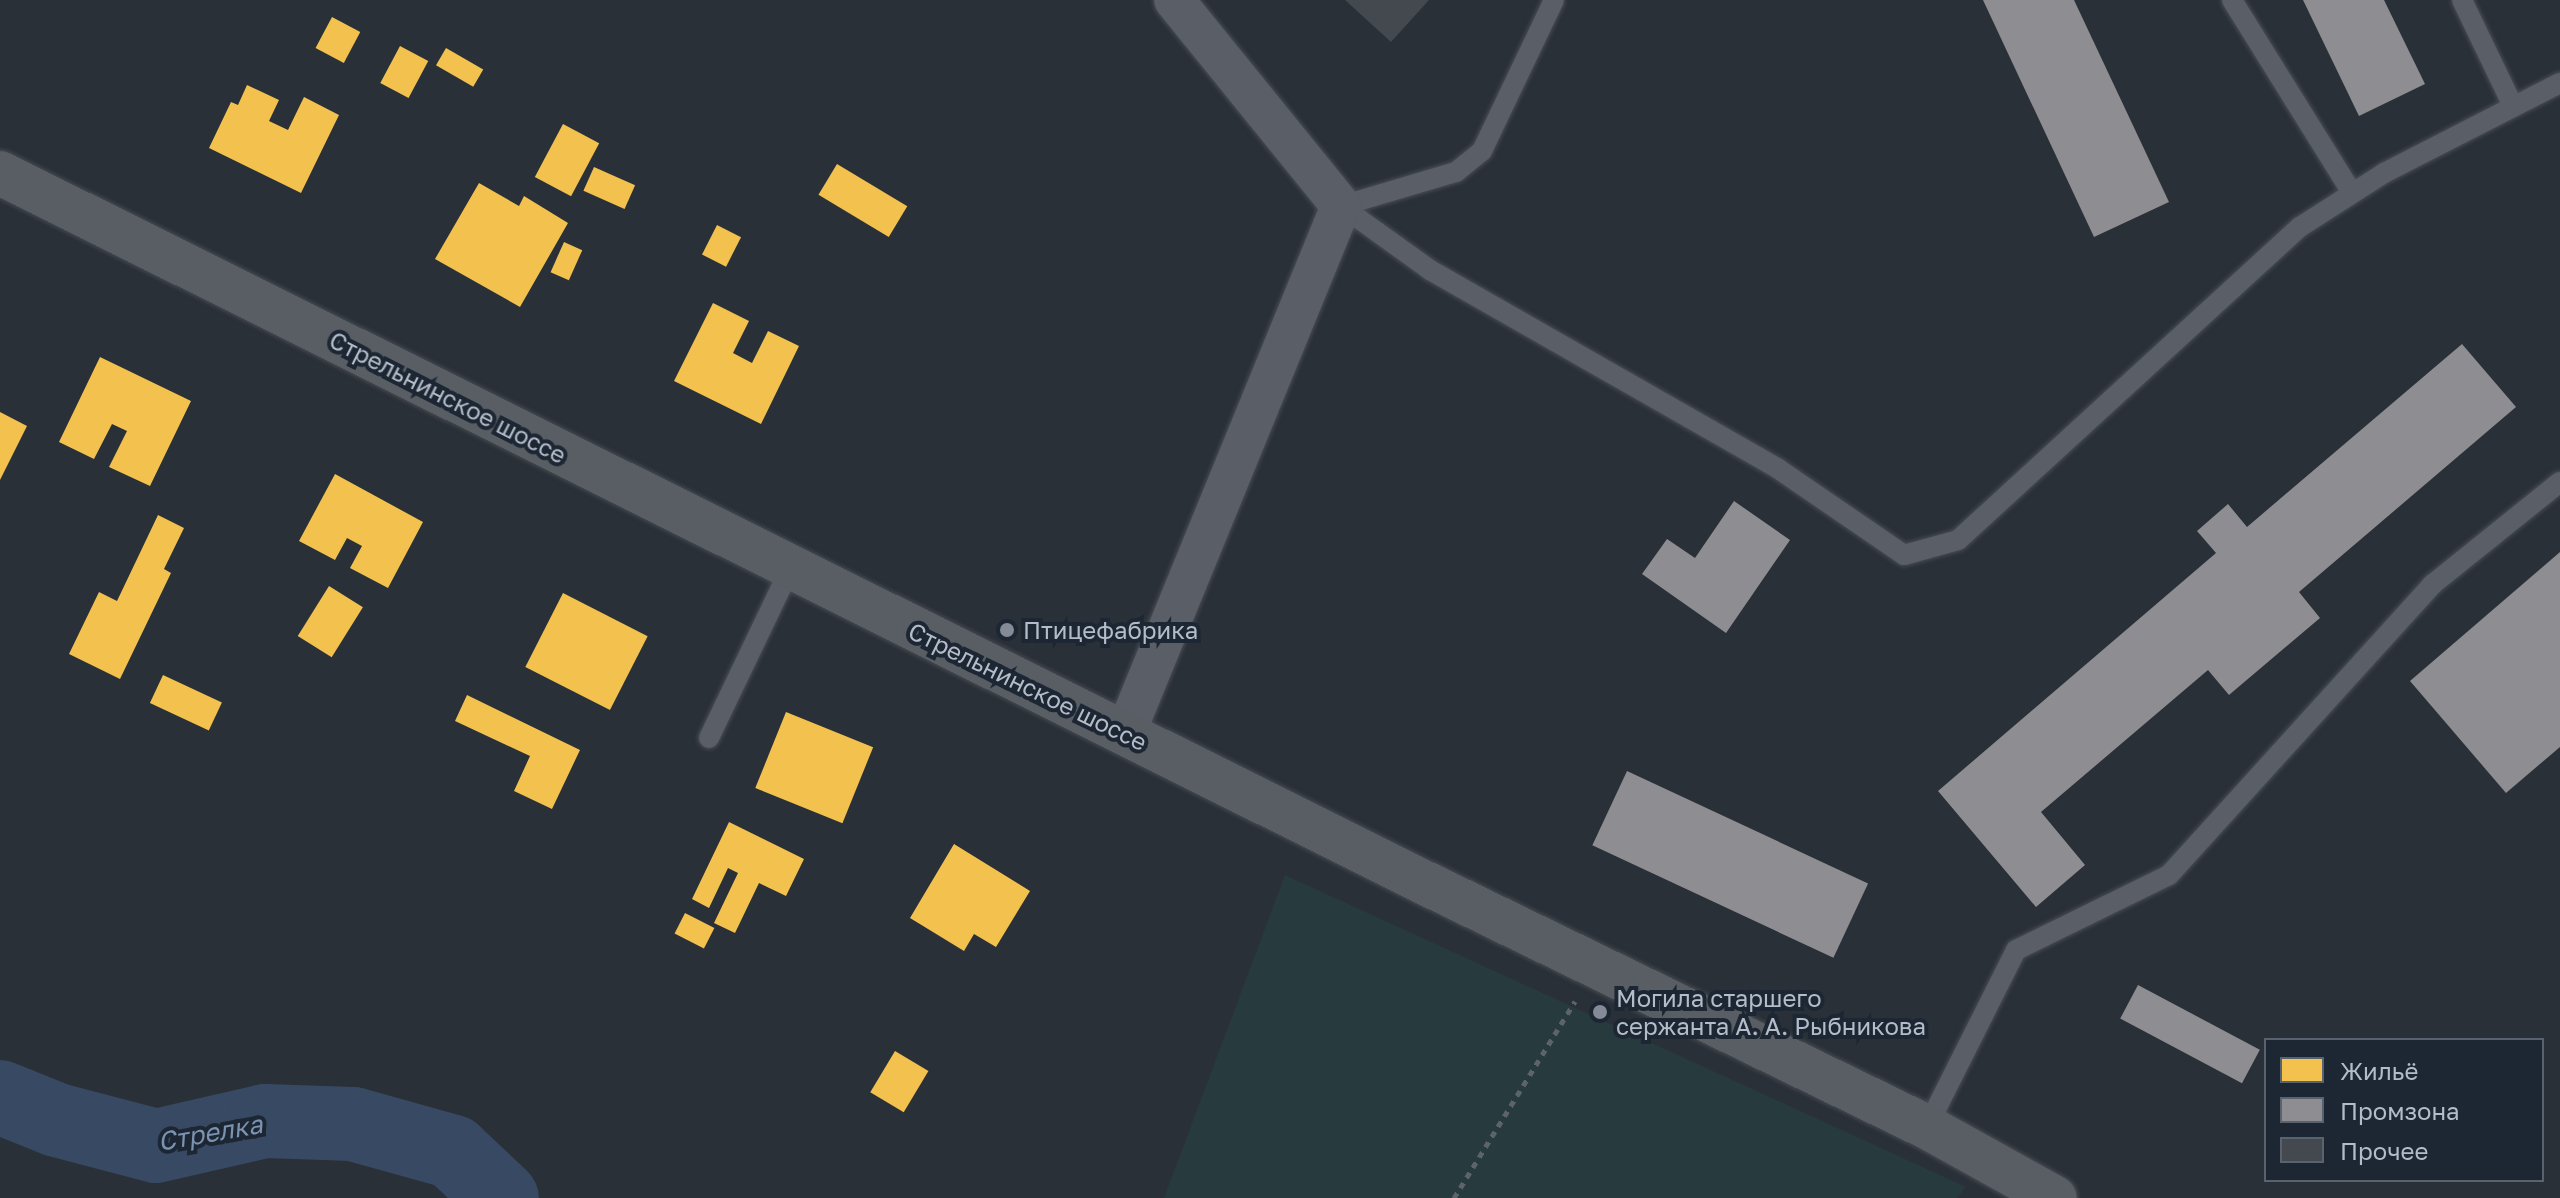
<!DOCTYPE html>
<meta charset="utf-8">
<style>
body{margin:0}
#map{position:relative;width:2560px;height:1198px;overflow:hidden;background:#2a3038;font-family:"Golos Text",sans-serif}
div>[style]{position:absolute}
[style*='--x']{left:calc(var(--x)*1px);top:calc(var(--y)*1px);width:calc(var(--w)*1px);rotate:calc(var(--a)*1deg)}
.green>*{inset:0;background:#273a3e}
.homes>*{inset:0;background:#f2c14e;transform-origin:0 0}
.industry>*{inset:0;background:#8d8d92;transform-origin:0 0}
.river>*{height:74px;margin:-37px;padding:0 37px;transform-origin:37px;border-radius:37px;background:#384963}
.building>*{inset:0;background:#444950}
.path>*{height:5px;margin-top:-2.5px;transform-origin:0;background:repeating-linear-gradient(90deg,#5d636a 0 6px,transparent 0 12px)}
.roads{filter:drop-shadow(0 0 2px #484c53) drop-shadow(0 0 2px #484c53)}
.service>*{height:20px;margin:-10px;padding:0 10px;transform-origin:10px;border-radius:10px;background:#5a5e66}
.minor>*{height:40px;margin:-20px;padding:0 20px;transform-origin:20px;border-radius:20px;background:#5a5e66}
.secondary>*{height:44px;margin:-22px;padding:0 22px;transform-origin:22px;border-radius:22px;background:#595d64}
.dots>*{width:22px;height:22px;translate:-50% -50%;box-sizing:border-box;border:4px solid #1d2633;border-radius:50%}
span{translate:-50% -50%;white-space:nowrap;text-align:center;line-height:1.15;-webkit-text-stroke:8px #1d2633;paint-order:stroke}
.street-label{font-size:24px;color:#b4bcc9}
.poi-label{font-size:24px;color:#b4bcc9}
.left{translate:0 -50%;text-align:left}
.water-label{font-size:26px;color:#7c92b1;font-style:italic}
.legend{position:absolute;left:2264px;top:1038px;width:280px;height:144px;box-sizing:border-box;background:#1d2633;border:2px solid #59626f;margin:0;padding:10px 14px;list-style:none;font-size:24px;color:#b4bcc9}
.legend li{display:flex;align-items:center;gap:16px;height:40px}
.legend b{width:40px;border:2px solid #59626f}
</style>
<div id="map">
<div class="green">
<i style="clip-path:polygon(1285px 875px,1966px 1187px,1957px 1198px,1164px 1198px)"></i>
</div>
<div class="homes">
<i style="left:332px;top:17px;width:32px;height:35px;rotate:28deg"></i>
<i style="left:400px;top:46px;width:32px;height:42px;rotate:28deg"></i>
<i style="left:446px;top:48px;width:43px;height:20px;rotate:30deg"></i>
<i style="clip-path:polygon(247px 85px,279px 100px,269px 121px,288px 130px,304px 97px,339px 115px,301px 193px,209px 148px,231px 102px,238px 105px)"></i>
<i style="left:563px;top:124px;width:41px;height:60px;rotate:28deg"></i>
<i style="left:837px;top:164px;width:82px;height:36px;rotate:31deg"></i>
<i style="left:594px;top:167px;width:45px;height:26px;rotate:24deg"></i>
<i style="clip-path:polygon(479px 183px,519px 206px,524px 196px,568px 223px,520px 307px,435px 259px)"></i>
<i style="left:717px;top:225px;width:27px;height:33px;rotate:27deg"></i>
<i style="left:564px;top:242px;width:20px;height:33px;rotate:24deg"></i>
<i style="clip-path:polygon(713px 303px,749px 321px,733px 353px,752px 363px,768px 331px,799px 346px,761px 424px,674px 381px)"></i>
<i style="clip-path:polygon(100px 357px,191px 401px,150px 486px,109px 467px,127px 431px,112px 424px,94px 459px,59px 442px)"></i>
<i style="clip-path:polygon(0 412px,27px 426px,0 480px)"></i>
<i style="clip-path:polygon(335px 474px,423px 522px,388px 588px,350px 568px,362px 546px,347px 538px,335px 560px,299px 541px)"></i>
<i style="clip-path:polygon(158px 515px,184px 528px,164px 569px,171px 573px,120px 679px,69px 654px,99px 592px,117px 601px)"></i>
<i style="left:329px;top:586px;width:40px;height:59px;rotate:32deg"></i>
<i style="left:563px;top:593px;width:95px;height:83px;rotate:27deg"></i>
<i style="left:163px;top:675px;width:65px;height:31px;rotate:25deg"></i>
<i style="clip-path:polygon(467px 695px,580px 750px,552px 809px,514px 791px,530px 756px,455px 721px)"></i>
<i style="left:786px;top:712px;width:94px;height:82px;rotate:22deg"></i>
<i style="clip-path:polygon(729px 822px,804px 859px,786px 896px,759px 883px,735px 933px,714px 923px,738px 873px,728px 868px,709px 908px,692px 899px)"></i>
<i style="clip-path:polygon(954px 844px,1030px 891px,996px 947px,974px 934px,964px 951px,910px 918px)"></i>
<i style="left:685px;top:913px;width:33px;height:23px;rotate:27deg"></i>
<i style="left:895px;top:1051px;width:39px;height:48px;rotate:31deg"></i>
</div>
<div class="industry">
<i style="clip-path:polygon(1983px 0,2074px 0,2169px 202px,2094px 237px)"></i>
<i style="clip-path:polygon(2303px 0,2384px 0,2425px 84px,2359px 116px)"></i>
<i style="clip-path:polygon(2462px 344px,2516px 407px,2299px 592px,2320px 618px,2229px 695px,2208px 670px,2041px 812px,2085px 865px,2036px 907px,1938px 791px,2216px 553px,2197px 531px,2228px 504px,2247px 527px)"></i>
<i style="clip-path:polygon(1734px 501px,1790px 540px,1726px 633px,1642px 574px,1667px 539px,1695px 558px)"></i>
<i style="clip-path:polygon(2560px 552px,2560px 747px,2506px 793px,2410px 681px)"></i>
<i style="left:1627px;top:771px;width:266px;height:82px;rotate:25deg"></i>
<i style="left:2138px;top:985px;width:138px;height:38px;rotate:28deg"></i>
</div>
<div class="river">
<i style="--x:0;--y:1097;--w:61;--a:22"></i>
<i style="--x:57;--y:1120;--w:102;--a:14.7"></i>
<i style="--x:156;--y:1146;--w:112;--a:-12.9"></i>
<i style="--x:265;--y:1121;--w:88;--a:2"></i>
<i style="--x:353;--y:1124;--w:104;--a:15.6"></i>
<i style="--x:453;--y:1152;--w:67;--a:43.2"></i>
</div>
<div class="building">
<i style="clip-path:polygon(1345px 0,1429px 0,1391px 42px)"></i>
</div>
<div class="path">
<i style="--x:1454;--y:1198;--w:231;--a:-58.4"></i>
</div>
<div class="roads">
<div class="service">
<i style="--x:2232;--y:0;--w:227;--a:58.1"></i>
<i style="--x:2462;--y:0;--w:115;--a:64.3"></i>
<i style="--x:1341;--y:206;--w:110;--a:35.7"></i>
<i style="--x:1430;--y:270;--w:400;--a:29.7"></i>
<i style="--x:1777;--y:468;--w:154;--a:34.4"></i>
<i style="--x:1904;--y:555;--w:56;--a:-15.5"></i>
<i style="--x:1958;--y:540;--w:464;--a:-42.5"></i>
<i style="--x:2300;--y:227;--w:100;--a:-32.7"></i>
<i style="--x:2384;--y:173;--w:198;--a:-27.1"></i>
<i style="--x:1341;--y:206;--w:120;--a:-16.5"></i>
<i style="--x:1456;--y:172;--w:33;--a:-39"></i>
<i style="--x:1482;--y:151;--w:167;--a:-64.5"></i>
<i style="--x:709;--y:738;--w:190;--a:-64.4"></i>
<i style="--x:1927;--y:1127;--w:198;--a:-63.3"></i>
<i style="--x:2016;--y:950;--w:170;--a:-26.1"></i>
<i style="--x:2169;--y:875;--w:393;--a:-47.8"></i>
<i style="--x:2433;--y:584;--w:163;--a:-38.8"></i>
</div>
<div class="minor">
<i style="--x:1125;--y:734;--w:570;--a:-67.75"></i>
<i style="--x:1341;--y:206;--w:265;--a:-129"></i>
</div>
<div class="secondary">
<i style="--x:0;--y:173;--w:1579;--a:26.48"></i>
<i style="--x:1413;--y:877;--w:572;--a:25.94"></i>
<i style="--x:1927;--y:1127;--w:146;--a:29"></i>
</div>
</div>
<div class="dots">
<i style="left:1007px;top:630px;background:#848b96"></i>
<i style="left:1600px;top:1012px;background:#848b96"></i>
</div>
<div class="street-label">
<span style="left:448px;top:397px;rotate:27deg">Стрельнинское шоссе</span>
<span style="left:1028px;top:686px;rotate:26deg">Стрельнинское шоссе</span>
</div>
<div class="poi-label">
<span class="left" style="left:1023px;top:630px">Птицефабрика</span>
<span class="left" style="left:1616px;top:1012px">Могила старшего<br>сержанта А. А. Рыбникова</span>
</div>
<div class="water-label">
<span style="left:210px;top:1133px;rotate:-10deg">Стрелка</span>
</div>
<ul class="legend">
<li><b style="height:22px;background:#f2c14e"></b>Жильё</li>
<li><b style="height:22px;background:#8d8d92"></b>Промзона</li>
<li><b style="height:22px;background:#444950"></b>Прочее</li>
</ul>
</div>
